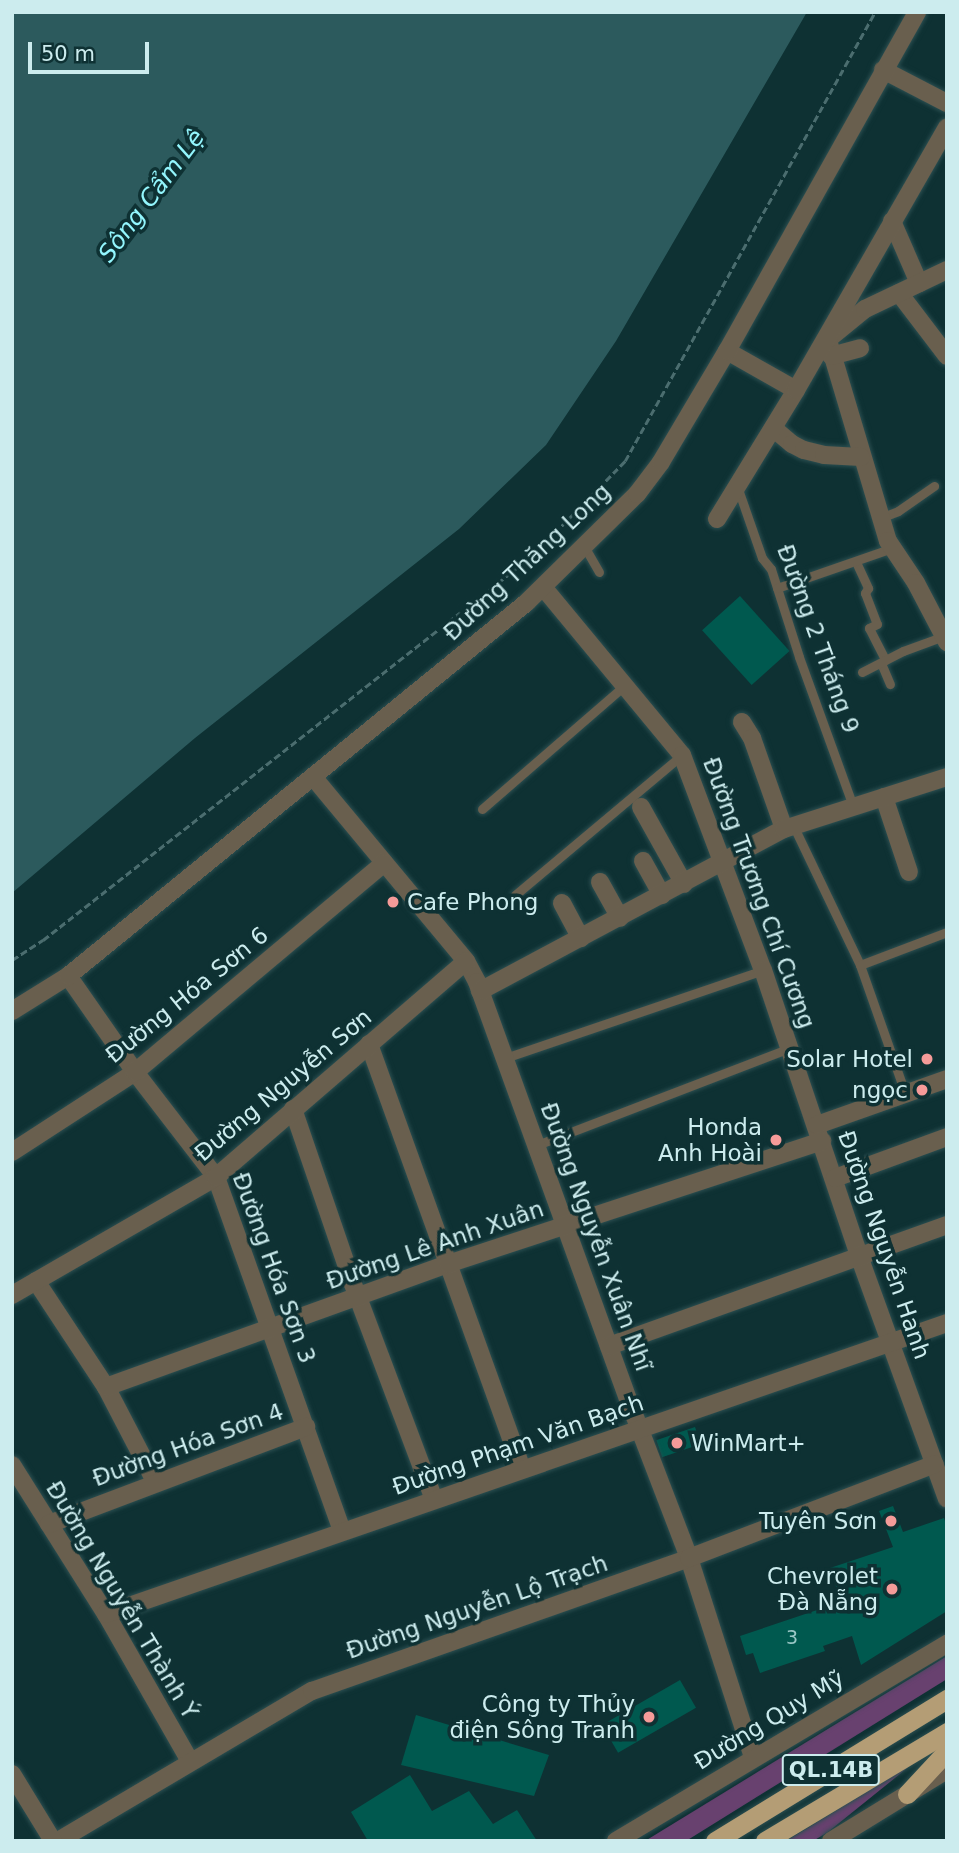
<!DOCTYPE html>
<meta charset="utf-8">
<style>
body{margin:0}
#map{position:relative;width:959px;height:1853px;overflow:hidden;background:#0e3133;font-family:"DejaVu Sans",sans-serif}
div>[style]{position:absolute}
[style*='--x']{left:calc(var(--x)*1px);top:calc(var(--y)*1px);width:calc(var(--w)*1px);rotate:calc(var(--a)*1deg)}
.green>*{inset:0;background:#68416f}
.water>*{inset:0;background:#2c5a5d}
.building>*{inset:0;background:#00594f;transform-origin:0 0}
.path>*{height:2.5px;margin-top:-1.25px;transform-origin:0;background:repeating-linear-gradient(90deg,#4b6d6f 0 7px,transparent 0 10.5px)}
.roads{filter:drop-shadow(0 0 2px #2c4f51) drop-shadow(0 0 2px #2c4f51)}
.service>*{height:9px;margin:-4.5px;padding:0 4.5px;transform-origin:4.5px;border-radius:4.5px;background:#695f4e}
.minor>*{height:18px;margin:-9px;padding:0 9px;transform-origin:9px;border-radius:9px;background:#695f4e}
.tertiary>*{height:18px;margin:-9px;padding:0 9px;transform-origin:9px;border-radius:9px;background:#695f4e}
.trunk>*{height:19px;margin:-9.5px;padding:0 9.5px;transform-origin:9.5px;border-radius:9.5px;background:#b49d75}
.dots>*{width:19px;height:19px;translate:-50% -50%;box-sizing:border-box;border:4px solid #0e3133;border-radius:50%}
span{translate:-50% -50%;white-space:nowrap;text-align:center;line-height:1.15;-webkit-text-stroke:7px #0e3133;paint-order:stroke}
.number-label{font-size:19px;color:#99c7c6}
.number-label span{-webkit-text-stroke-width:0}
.shield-label span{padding:2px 5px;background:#0e3133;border:2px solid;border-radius:5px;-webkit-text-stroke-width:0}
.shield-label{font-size:21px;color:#ccecee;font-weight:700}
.street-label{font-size:23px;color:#ccecee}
.poi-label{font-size:23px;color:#ccecee}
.left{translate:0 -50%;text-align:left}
.right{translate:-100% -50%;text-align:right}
.water-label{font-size:24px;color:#93f6fd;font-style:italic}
.frame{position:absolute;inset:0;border:14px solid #ccecee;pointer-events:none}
.scale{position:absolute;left:28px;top:42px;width:121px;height:32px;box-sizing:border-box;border:4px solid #ccecee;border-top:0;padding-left:9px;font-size:21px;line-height:24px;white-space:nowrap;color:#ccecee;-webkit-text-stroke:5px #0e3133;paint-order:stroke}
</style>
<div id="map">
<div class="green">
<i style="clip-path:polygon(947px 1656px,947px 1679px,686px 1841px,645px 1841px)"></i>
<i style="clip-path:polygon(911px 1765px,828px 1832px,813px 1841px,786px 1841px)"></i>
</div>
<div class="water">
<i style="clip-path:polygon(12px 12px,807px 12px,616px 341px,546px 445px,459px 529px,195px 738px,12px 893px)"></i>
</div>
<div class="building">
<i style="left:740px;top:596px;width:74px;height:51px;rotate:48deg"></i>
<i style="left:695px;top:1427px;width:18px;height:41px;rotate:71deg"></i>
<i style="clip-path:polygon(893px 1506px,903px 1532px,944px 1518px,947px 1527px,947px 1611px,861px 1665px,852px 1636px,823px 1646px,825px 1651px,760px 1673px,753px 1653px,746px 1655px,740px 1636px,841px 1602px,830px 1568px,893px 1547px,879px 1511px)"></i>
<i style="left:680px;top:1680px;width:32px;height:90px;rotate:60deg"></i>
<i style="clip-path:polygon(416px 1715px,549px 1755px,534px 1796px,401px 1765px)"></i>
<i style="clip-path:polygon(410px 1775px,432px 1811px,469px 1791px,493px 1824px,517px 1810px,537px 1841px,368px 1841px,351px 1812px)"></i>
</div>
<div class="path">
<i style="--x:12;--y:960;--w:37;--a:-33"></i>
<i style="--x:43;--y:940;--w:622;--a:-38.14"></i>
<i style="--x:532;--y:556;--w:133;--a:-45.6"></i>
<i style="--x:625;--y:461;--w:514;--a:-60.89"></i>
</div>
<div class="roads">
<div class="service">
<i style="--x:738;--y:489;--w:73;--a:70.8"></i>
<i style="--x:762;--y:558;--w:14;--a:51"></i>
<i style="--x:771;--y:569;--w:92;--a:72.3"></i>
<i style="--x:799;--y:657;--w:158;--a:70.1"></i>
<i style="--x:880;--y:518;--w:19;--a:-21"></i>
<i style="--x:898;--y:511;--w:44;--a:-34.8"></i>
<i style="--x:584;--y:546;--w:30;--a:60"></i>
<i style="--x:856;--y:562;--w:29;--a:65"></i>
<i style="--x:868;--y:588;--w:6;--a:121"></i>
<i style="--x:865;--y:593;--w:33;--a:69"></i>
<i style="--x:877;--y:624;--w:9;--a:153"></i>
<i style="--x:869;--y:628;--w:36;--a:63"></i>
<i style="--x:777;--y:588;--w:122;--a:-19.2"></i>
<i style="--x:881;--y:663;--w:23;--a:67"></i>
<i style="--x:862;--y:672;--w:46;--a:-27.1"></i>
<i style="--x:903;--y:651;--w:44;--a:-20.1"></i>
<i style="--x:482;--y:809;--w:188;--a:-40.9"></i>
<i style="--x:793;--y:825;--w:155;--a:64.4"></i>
<i style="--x:860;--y:965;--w:136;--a:70.6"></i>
<i style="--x:515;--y:895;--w:218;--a:-40"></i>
<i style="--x:860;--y:965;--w:93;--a:-20.8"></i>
<i style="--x:505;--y:1058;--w:273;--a:-18.8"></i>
<i style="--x:537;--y:1145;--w:271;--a:-21"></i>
</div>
<div class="minor">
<i style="--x:883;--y:70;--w:72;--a:27.3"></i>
<i style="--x:892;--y:221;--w:68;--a:66.5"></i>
<i style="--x:899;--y:293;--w:79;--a:52.7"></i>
<i style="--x:832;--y:336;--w:43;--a:-39.3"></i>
<i style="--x:865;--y:309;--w:91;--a:-25.4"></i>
<i style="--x:828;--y:340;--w:210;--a:73.4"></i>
<i style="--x:888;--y:541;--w:50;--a:56.3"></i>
<i style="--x:916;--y:583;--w:67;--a:62.3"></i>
<i style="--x:727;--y:351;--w:79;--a:29.5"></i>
<i style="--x:831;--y:356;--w:30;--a:-15"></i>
<i style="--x:773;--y:428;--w:25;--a:40"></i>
<i style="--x:792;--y:444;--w:13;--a:27"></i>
<i style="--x:804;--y:450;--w:21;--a:14"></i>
<i style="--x:824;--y:455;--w:37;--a:3"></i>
<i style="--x:717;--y:519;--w:151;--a:-58.5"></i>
<i style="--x:796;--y:390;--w:303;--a:-60.1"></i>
<i style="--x:543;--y:587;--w:218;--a:50.4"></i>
<i style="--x:682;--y:755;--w:230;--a:69.4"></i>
<i style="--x:763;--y:970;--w:302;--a:71.4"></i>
<i style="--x:859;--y:1256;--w:258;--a:70.1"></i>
<i style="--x:742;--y:722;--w:19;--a:58"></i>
<i style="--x:752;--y:738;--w:96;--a:70.6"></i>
<i style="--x:314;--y:778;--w:238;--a:50.3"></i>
<i style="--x:466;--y:961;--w:24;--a:62"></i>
<i style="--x:477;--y:982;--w:449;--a:70.1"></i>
<i style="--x:630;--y:1404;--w:165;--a:69"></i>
<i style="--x:689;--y:1558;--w:209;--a:72.2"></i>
<i style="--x:884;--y:797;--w:79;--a:71.6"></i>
<i style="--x:641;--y:807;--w:88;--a:60.8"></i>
<i style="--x:643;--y:861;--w:39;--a:61"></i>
<i style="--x:600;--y:882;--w:41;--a:60.9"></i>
<i style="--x:562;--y:903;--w:40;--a:62"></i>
<i style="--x:68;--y:976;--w:117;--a:55.1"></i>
<i style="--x:135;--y:1072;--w:133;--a:52.4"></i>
<i style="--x:216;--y:1177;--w:376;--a:70.4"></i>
<i style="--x:480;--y:991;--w:344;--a:-28.1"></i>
<i style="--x:784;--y:829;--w:171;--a:-17.7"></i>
<i style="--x:369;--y:1044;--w:451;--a:70.2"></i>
<i style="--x:293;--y:1109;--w:185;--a:71.1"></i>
<i style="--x:353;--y:1284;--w:230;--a:69.4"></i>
<i style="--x:817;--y:1125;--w:138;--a:-19.5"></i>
<i style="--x:12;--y:1152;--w:147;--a:-33"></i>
<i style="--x:135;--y:1072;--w:325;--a:-40"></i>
<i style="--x:835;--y:1178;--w:119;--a:-20.1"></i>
<i style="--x:36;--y:1281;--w:127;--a:56.6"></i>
<i style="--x:106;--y:1387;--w:106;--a:62.5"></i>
<i style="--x:12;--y:1295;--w:236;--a:-30"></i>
<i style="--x:216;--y:1177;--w:330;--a:-40.8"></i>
<i style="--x:609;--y:1346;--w:359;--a:-19.7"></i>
<i style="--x:106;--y:1387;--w:363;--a:-19.8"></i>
<i style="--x:448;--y:1264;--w:394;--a:-18.2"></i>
<i style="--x:12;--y:1465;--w:176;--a:57.8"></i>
<i style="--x:106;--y:1614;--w:169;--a:60.3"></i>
<i style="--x:49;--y:1524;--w:275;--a:-20.7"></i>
<i style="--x:106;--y:1614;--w:890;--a:-19.09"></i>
<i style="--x:58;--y:1841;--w:295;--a:-30.6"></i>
<i style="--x:312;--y:1691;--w:400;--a:-19.4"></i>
<i style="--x:689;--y:1558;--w:263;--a:-20.9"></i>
</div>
<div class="tertiary">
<i style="--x:12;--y:1011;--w:66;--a:-32"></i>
<i style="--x:68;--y:976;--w:591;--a:-39.16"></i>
<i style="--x:526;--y:603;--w:156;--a:-44.5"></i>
<i style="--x:637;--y:494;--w:40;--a:-53"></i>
<i style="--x:661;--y:462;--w:129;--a:-59.3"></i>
<i style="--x:727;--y:351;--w:389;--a:-60.7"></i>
<i style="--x:12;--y:1774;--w:79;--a:58.5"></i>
<i style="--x:616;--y:1841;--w:385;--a:-30.8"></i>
<i style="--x:831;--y:1841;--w:136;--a:-31.5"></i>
</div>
<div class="trunk">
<i style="--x:907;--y:1794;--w:59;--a:-47.1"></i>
<i style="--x:715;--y:1841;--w:272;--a:-31.5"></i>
<i style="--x:765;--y:1841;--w:212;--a:-30.9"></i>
</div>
</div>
<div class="dots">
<i style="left:393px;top:902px;background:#f59b99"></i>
<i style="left:927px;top:1059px;background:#f59b99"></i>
<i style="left:922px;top:1090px;background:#f59b99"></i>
<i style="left:776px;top:1140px;background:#f59b99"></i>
<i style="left:677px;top:1443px;background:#f59b99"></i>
<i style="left:891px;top:1521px;background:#f59b99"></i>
<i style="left:892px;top:1589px;background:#f59b99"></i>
<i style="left:649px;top:1717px;background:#f59b99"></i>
</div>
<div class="number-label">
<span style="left:792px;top:1638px">3</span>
</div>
<div class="shield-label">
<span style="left:831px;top:1770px">QL.14B</span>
</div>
<div class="street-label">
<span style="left:527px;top:562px;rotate:-43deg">Đường Thăng Long</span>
<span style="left:818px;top:639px;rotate:70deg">Đường 2 Tháng 9</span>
<span style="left:759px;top:893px;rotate:70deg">Đường Trương Chí Cương</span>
<span style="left:187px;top:995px;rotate:-39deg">Đường Hóa Sơn 6</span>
<span style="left:283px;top:1085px;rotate:-40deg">Đường Nguyễn Sơn</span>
<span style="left:596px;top:1237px;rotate:70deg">Đường Nguyễn Xuân Nhĩ</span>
<span style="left:435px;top:1245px;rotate:-19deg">Đường Lê Anh Xuân</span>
<span style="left:884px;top:1245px;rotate:71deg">Đường Nguyễn Hanh</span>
<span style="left:274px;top:1268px;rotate:70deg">Đường Hóa Sơn 3</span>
<span style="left:188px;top:1445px;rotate:-20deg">Đường Hóa Sơn 4</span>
<span style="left:518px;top:1445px;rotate:-19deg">Đường Phạm Văn Bạch</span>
<span style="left:122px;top:1600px;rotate:59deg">Đường Nguyễn Thành Ý</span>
<span style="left:477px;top:1607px;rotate:-19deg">Đường Nguyễn Lộ Trạch</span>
<span style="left:769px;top:1720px;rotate:-31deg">Đường Quy Mỹ</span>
</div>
<div class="poi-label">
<span class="left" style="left:407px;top:902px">Cafe Phong</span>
<span class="right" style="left:913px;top:1059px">Solar Hotel</span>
<span class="right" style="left:908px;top:1090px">ngọc</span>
<span class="right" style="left:762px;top:1140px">Honda<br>Anh Hoài</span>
<span class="left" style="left:691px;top:1443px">WinMart+</span>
<span class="right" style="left:877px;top:1521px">Tuyên Sơn</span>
<span class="right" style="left:878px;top:1589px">Chevrolet<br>Đà Nẵng</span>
<span class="right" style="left:635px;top:1717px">Công ty Thủy<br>điện Sông Tranh</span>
</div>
<div class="water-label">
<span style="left:152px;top:196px;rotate:-53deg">Sông Cẩm Lệ</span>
</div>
<div class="frame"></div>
<div class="scale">50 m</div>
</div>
